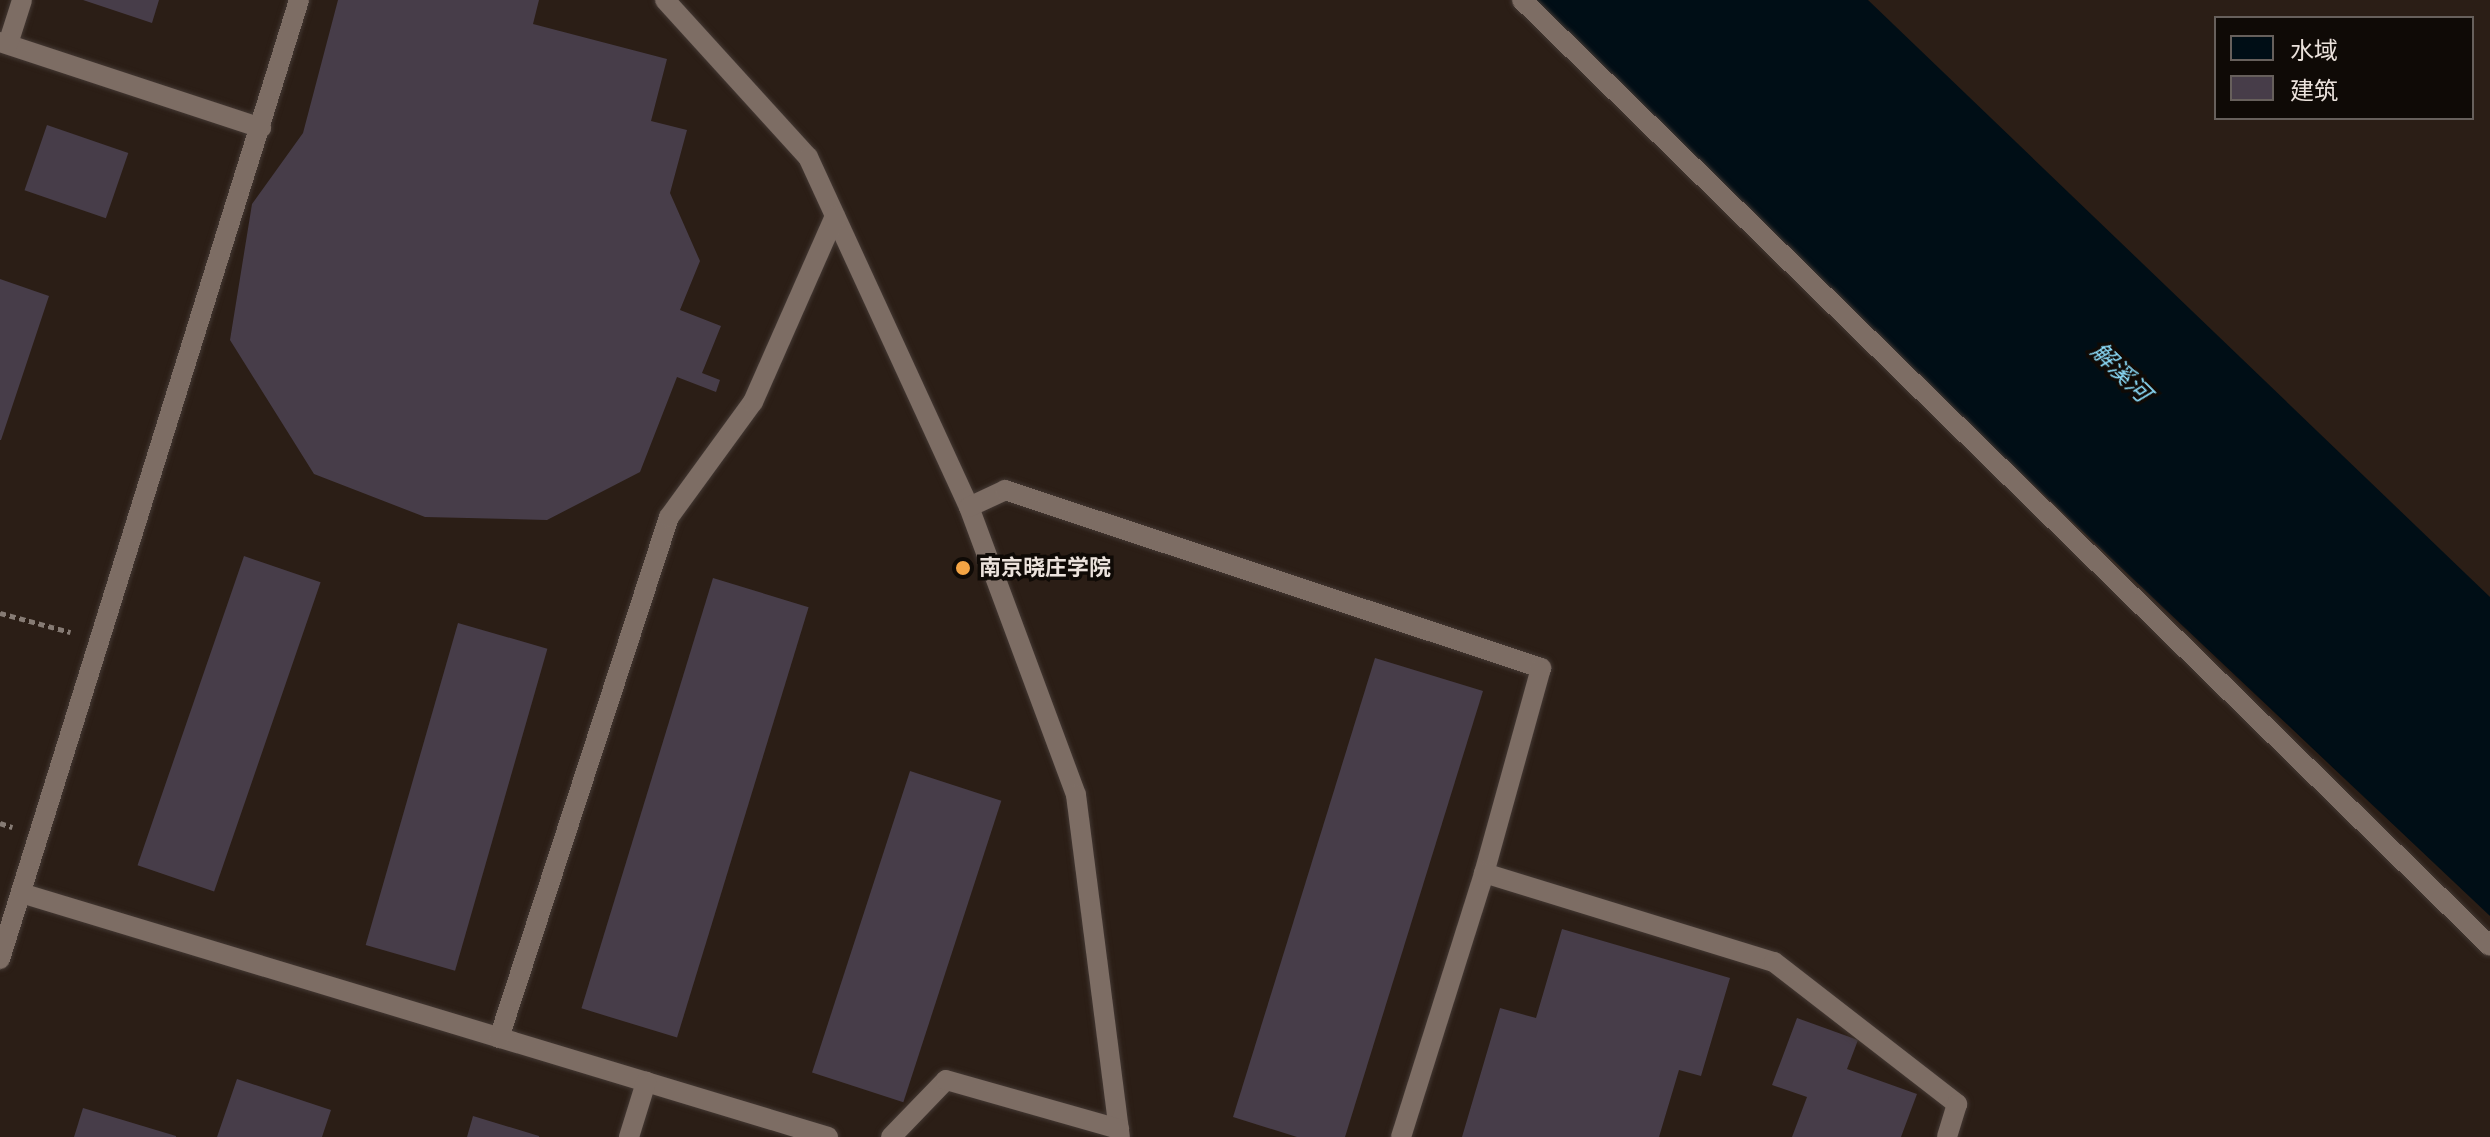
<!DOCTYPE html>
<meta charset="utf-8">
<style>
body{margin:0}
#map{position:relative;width:2490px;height:1137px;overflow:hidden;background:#2b1e16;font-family:Helvetica,"Noto Sans SC",sans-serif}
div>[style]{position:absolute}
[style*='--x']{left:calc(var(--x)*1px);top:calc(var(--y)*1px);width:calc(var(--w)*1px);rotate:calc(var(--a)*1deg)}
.water>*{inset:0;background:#000e16}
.building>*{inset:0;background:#473d49;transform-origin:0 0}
.path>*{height:5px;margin-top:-2.5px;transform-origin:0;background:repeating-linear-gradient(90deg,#867b74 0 6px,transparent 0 10px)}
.roads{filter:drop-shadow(0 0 2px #433833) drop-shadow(0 0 2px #433833)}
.service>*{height:20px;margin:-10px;padding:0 10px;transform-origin:10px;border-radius:10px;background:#7d6d64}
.dots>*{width:22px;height:22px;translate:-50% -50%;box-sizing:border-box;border:4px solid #0f0a06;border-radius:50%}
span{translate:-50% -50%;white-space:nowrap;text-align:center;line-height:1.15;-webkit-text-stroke:7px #0f0a06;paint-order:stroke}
.poi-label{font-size:22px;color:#ebe2dc;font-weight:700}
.left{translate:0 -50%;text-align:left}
.water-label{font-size:24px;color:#8ddefc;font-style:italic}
.legend{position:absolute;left:2214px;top:16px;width:260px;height:104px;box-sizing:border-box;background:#0f0a06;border:2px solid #67605c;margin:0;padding:10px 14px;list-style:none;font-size:24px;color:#ebe2dc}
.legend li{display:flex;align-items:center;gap:16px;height:40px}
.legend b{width:40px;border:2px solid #67605c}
</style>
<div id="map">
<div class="water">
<i style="clip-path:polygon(1520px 0,1868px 0,2490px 597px,2490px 916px)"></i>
</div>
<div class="building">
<i style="clip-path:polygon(83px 0,159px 0,152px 23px)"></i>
<i style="clip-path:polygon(338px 0,539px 0,533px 24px,667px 59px,651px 121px,687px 130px,670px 193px,700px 261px,680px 310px,721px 326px,702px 373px,720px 380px,716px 392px,677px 377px,640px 472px,547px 520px,425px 517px,314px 474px,230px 340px,252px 204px,303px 133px)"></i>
<i style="left:47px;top:125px;width:86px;height:69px;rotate:19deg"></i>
<i style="clip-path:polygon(0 279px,49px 296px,1px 440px,0 440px)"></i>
<i style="left:244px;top:556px;width:81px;height:327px;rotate:19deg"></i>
<i style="left:713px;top:578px;width:100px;height:450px;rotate:17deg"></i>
<i style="left:458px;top:623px;width:93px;height:335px;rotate:16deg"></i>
<i style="clip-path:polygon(1375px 658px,1483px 691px,1345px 1137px,1297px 1137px,1233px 1117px)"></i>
<i style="left:910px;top:771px;width:96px;height:317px;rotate:18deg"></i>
<i style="clip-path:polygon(1562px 929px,1730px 978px,1701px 1076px,1679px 1070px,1659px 1137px,1462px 1137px,1500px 1008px,1536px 1018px)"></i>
<i style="clip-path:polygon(1797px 1018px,1858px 1040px,1847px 1069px,1917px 1094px,1901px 1137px,1792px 1137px,1807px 1097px,1772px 1085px)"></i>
<i style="clip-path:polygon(237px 1079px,331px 1110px,322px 1137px,217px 1137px)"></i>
<i style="clip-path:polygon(83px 1108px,176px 1136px,176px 1137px,74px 1137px)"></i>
<i style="clip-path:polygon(473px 1116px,539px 1136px,539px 1137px,467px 1137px)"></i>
</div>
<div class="path">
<i style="--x:0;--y:613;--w:73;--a:15.2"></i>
<i style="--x:0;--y:823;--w:13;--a:18"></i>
</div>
<div class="roads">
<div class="service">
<i style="--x:665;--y:0;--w:212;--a:47.7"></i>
<i style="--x:808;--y:157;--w:385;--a:65.3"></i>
<i style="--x:969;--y:507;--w:307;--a:69.6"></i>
<i style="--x:1076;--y:795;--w:345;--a:82.7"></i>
<i style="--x:1522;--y:0;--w:1353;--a:44.34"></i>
<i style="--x:0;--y:42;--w:275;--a:18.2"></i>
<i style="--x:8;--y:44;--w:46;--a:-72.3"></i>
<i style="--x:969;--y:507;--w:40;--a:-25"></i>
<i style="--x:1005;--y:490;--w:565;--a:18.37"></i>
<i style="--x:1541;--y:668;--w:213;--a:105.5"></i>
<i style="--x:21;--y:893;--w:843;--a:16.82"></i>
<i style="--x:0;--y:959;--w:1005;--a:-72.68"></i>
<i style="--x:499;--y:1038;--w:548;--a:-71.93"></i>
<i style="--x:669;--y:517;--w:142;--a:-53.9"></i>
<i style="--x:753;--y:402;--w:203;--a:-66.2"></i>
<i style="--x:629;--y:1137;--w:58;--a:-72.8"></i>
<i style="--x:891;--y:1137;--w:79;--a:-46"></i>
<i style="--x:946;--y:1080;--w:180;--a:15.8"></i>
<i style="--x:1401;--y:1137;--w:277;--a:-72.5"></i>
<i style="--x:1484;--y:873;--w:303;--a:17.1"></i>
<i style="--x:1774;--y:962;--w:232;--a:37.8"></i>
<i style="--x:1957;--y:1104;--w:34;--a:107"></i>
</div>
</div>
<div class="dots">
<i style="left:963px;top:568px;background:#f4a444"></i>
</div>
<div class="poi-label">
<span class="left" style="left:979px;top:568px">南京晓庄学院</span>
</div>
<div class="water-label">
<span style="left:2121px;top:372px;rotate:45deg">解溪河</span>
</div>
<ul class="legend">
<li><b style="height:22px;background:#000e16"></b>水域</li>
<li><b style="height:22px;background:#473d49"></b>建筑</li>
</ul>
</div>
